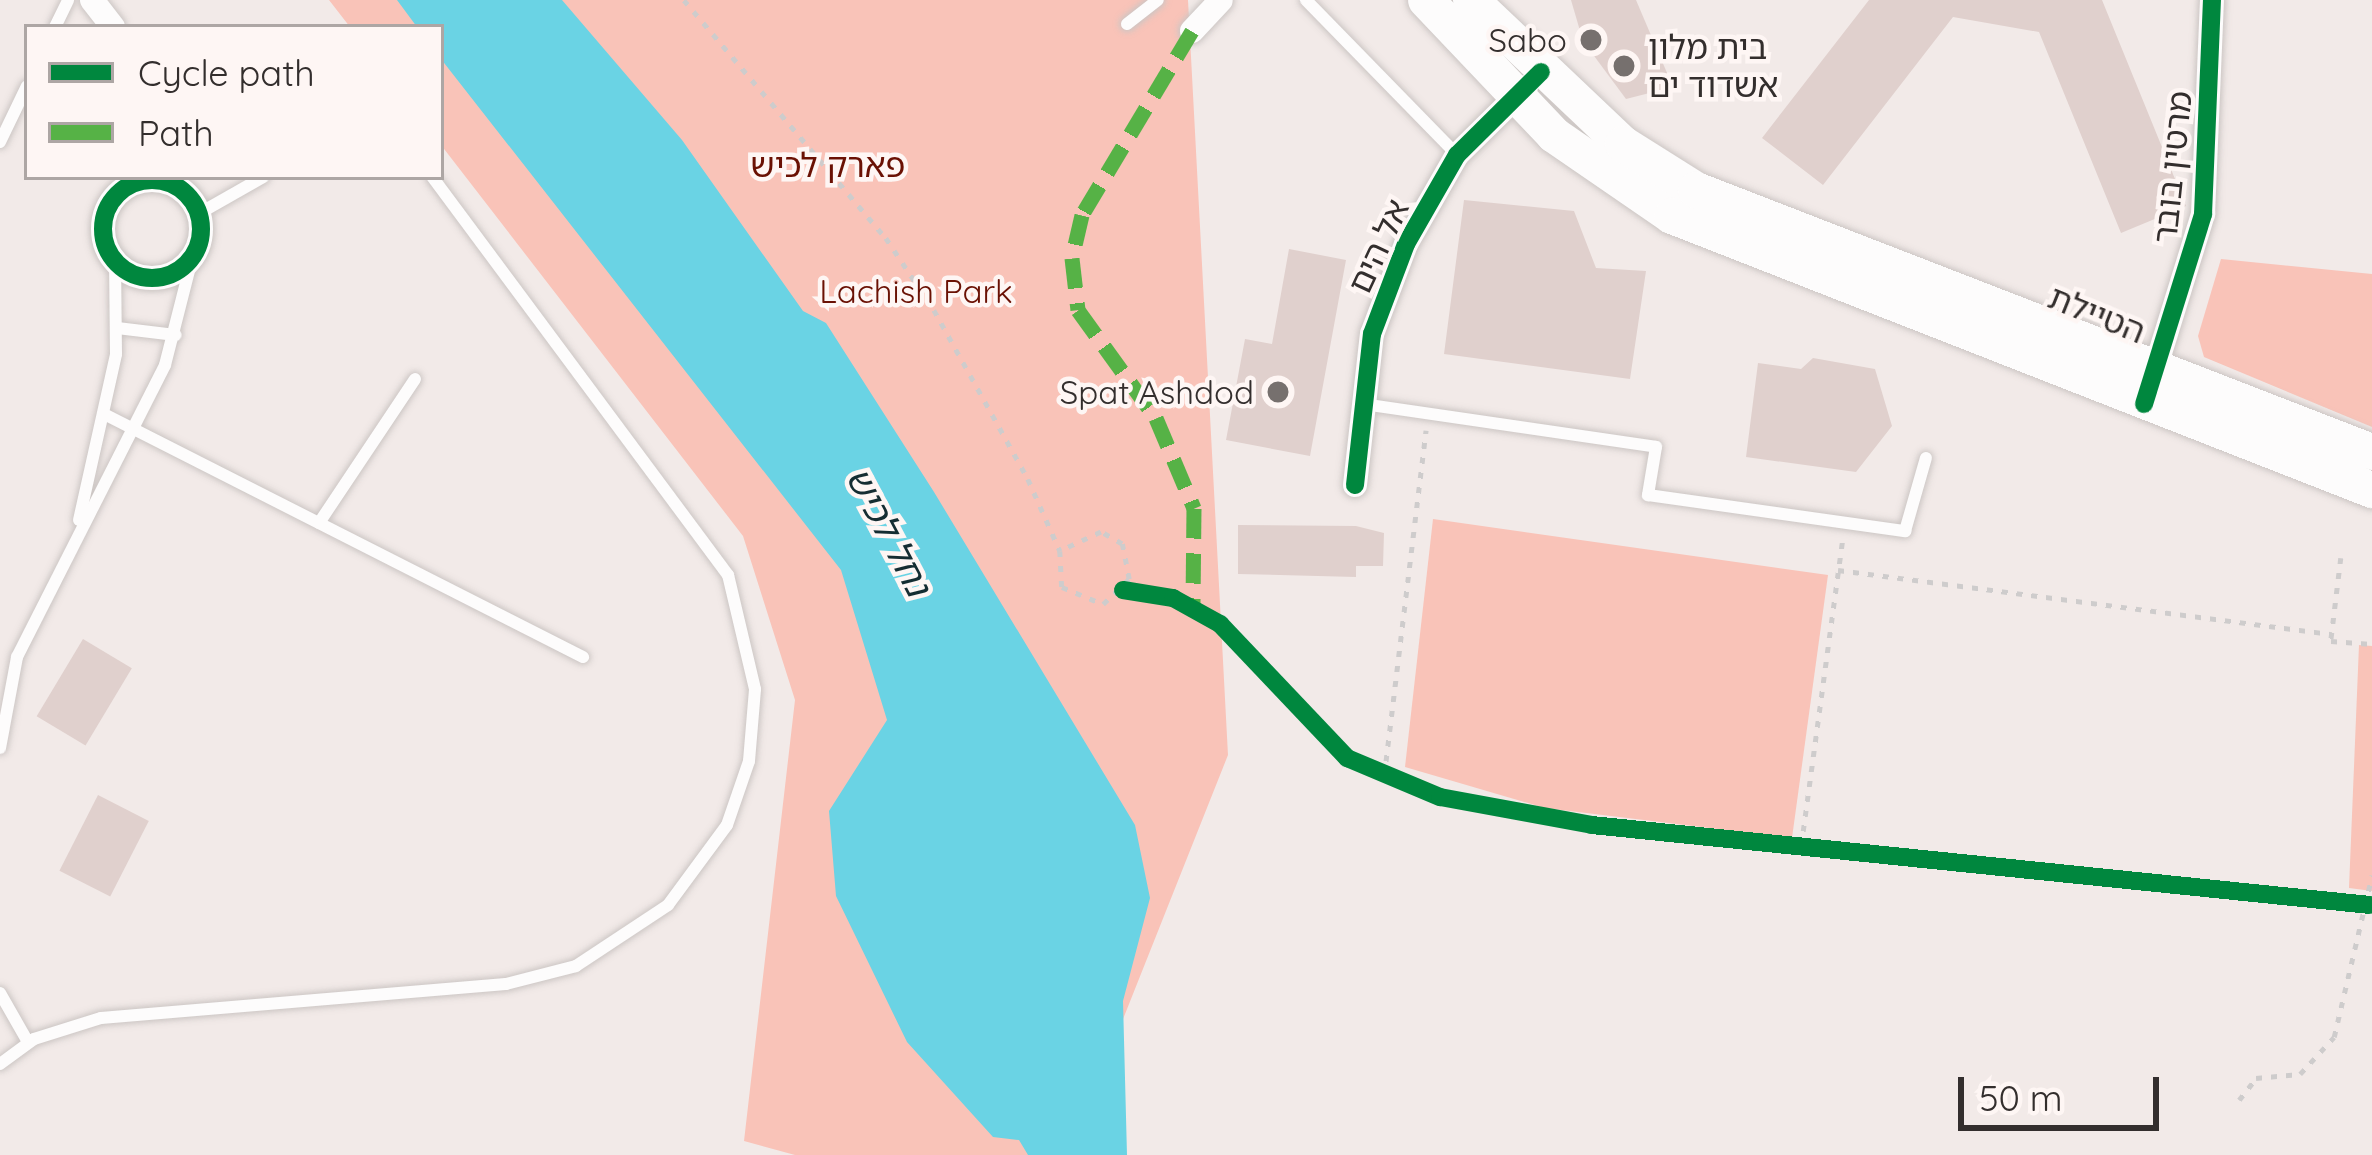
<!DOCTYPE html>
<meta charset="utf-8">
<style>
body{margin:0}
#map{position:relative;width:2372px;height:1155px;overflow:hidden;background:#f2eae8;font-family:Quicksand,"Noto Sans Hebrew",sans-serif}
div>[style]{position:absolute}
[style*='--x']{left:calc(var(--x)*1px);top:calc(var(--y)*1px);width:calc(var(--w)*1px);rotate:calc(var(--a)*1deg)}
.green>*{inset:0;background:#f9c3b8}
.water>*{inset:0;background:#6ad3e4}
.building>*{inset:0;background:#e0d0cd;transform-origin:0 0}
.path>*{height:4.5px;margin-top:-2.25px;transform-origin:0;background:repeating-linear-gradient(90deg,#cecccc 0 6px,transparent 0 15px)}
.roads{filter:drop-shadow(0 0 3px #ccc6c4) drop-shadow(0 0 3px #ccc6c4)}
.lane>*{height:12px;margin:-6px;padding:0 6px;transform-origin:6px;border-radius:6px;background:#fdfcfc}
.street>*{height:24px;margin:-12px;padding:0 12px;transform-origin:12px;border-radius:12px;background:#fdfcfc}
.street>.ring{margin:-12px;padding:0;box-sizing:content-box;background:none;border:24px solid #fdfcfc;border-radius:50%}
.secondary>*{height:36px;margin:-18px;padding:0 18px;transform-origin:18px;border-radius:18px;background:#fdfcfc}
.quiet>*{height:15px;margin-top:-7.5px;transform-origin:0;background:repeating-linear-gradient(90deg,#56b246 0 30px,transparent 0 45px)}
.cycleway>*{height:18px;margin:-9px;padding:0 9px;transform-origin:9px;border-radius:9px;background:#00873e}
.cycleway>.ring{margin:-9px;padding:0;box-sizing:content-box;background:none;border:18px solid #00873e;border-radius:50%}
.dots>*{width:33px;height:33px;translate:-50% -50%;box-sizing:border-box;border:6px solid #fef6f4;border-radius:50%}
span{translate:-50% -50%;white-space:nowrap;text-align:center;line-height:1.15;-webkit-text-stroke:9px #fef6f4;paint-order:stroke}
.poi-label{font-size:33px;color:#332e2d}
.right{translate:-100% -50%;text-align:right}
.left{translate:0 -50%;text-align:left}
.park-label{font-size:33px;color:#6a1104}
.street-label{font-size:33px;color:#332e2d}
.water-label{font-size:36px;color:#152d32;font-style:italic}
.legend{position:absolute;left:24px;top:24px;width:420px;height:156px;box-sizing:border-box;background:#fef6f4;border:3px solid #ada6a4;margin:0;padding:15px 21px;list-style:none;font-size:36px;color:#332e2d}
.legend li{display:flex;align-items:center;gap:24px;height:60px}
.legend b{width:60px;border:3px solid #ada6a4}
.scale{position:absolute;left:1958px;top:1077px;width:201px;height:54px;box-sizing:border-box;border:6px solid #332e2d;border-top:0;padding-left:15px;font-size:36px;line-height:42px;white-space:nowrap;color:#332e2d;-webkit-text-stroke:9px #fef6f4;paint-order:stroke}
</style>
<div id="map">
<div class="green">
<i style="clip-path:polygon(329px 0,1188px 0,1228px 755px,1069px 1155px,795px 1155px,744px 1141px,795px 700px,743px 536px,441px 145px,441px 27px,350px 27px)"></i>
<i style="clip-path:polygon(2221px 259px,2372px 274px,2372px 427px,2204px 357px,2198px 336px)"></i>
<i style="clip-path:polygon(1433px 519px,1828px 575px,1792px 838px,1545px 808px,1405px 767px)"></i>
<i style="clip-path:polygon(2359px 645px,2372px 646px,2372px 891px,2349px 888px)"></i>
</div>
<div class="water">
<i style="clip-path:polygon(397px 0,562px 0,682px 140px,803px 311px,826px 323px,934px 492px,1135px 825px,1150px 898px,1123px 1001px,1127px 1155px,1028px 1155px,1019px 1140px,993px 1137px,907px 1042px,836px 896px,829px 811px,887px 720px,841px 570px,441px 59px,441px 27px,417px 27px)"></i>
</div>
<div class="building">
<i style="clip-path:polygon(1571px 0,1636px 0,1673px 87px,1626px 99px,1583px 41px)"></i>
<i style="clip-path:polygon(1869px 0,2102px 0,2186px 206px,2121px 233px,2039px 32px,1953px 17px,1823px 185px,1762px 138px)"></i>
<i style="clip-path:polygon(1464px 200px,1574px 211px,1596px 268px,1646px 271px,1630px 379px,1444px 354px)"></i>
<i style="clip-path:polygon(1289px 249px,1346px 260px,1310px 456px,1226px 440px,1245px 339px,1272px 344px)"></i>
<i style="clip-path:polygon(1813px 358px,1875px 369px,1892px 426px,1856px 472px,1746px 457px,1758px 363px,1801px 369px)"></i>
<i style="clip-path:polygon(1238px 525px,1356px 526px,1384px 533px,1383px 566px,1356px 566px,1356px 577px,1238px 574px)"></i>
<i style="left:83px;top:639px;width:57px;height:90px;rotate:31deg"></i>
<i style="left:98px;top:795px;width:57px;height:85px;rotate:27deg"></i>
</div>
<div class="path">
<i style="--x:684;--y:0;--w:312;--a:49.7"></i>
<i style="--x:886;--y:238;--w:87;--a:56.3"></i>
<i style="--x:934;--y:310;--w:193;--a:60.9"></i>
<i style="--x:1028;--y:479;--w:79;--a:66"></i>
<i style="--x:1060;--y:551;--w:36;--a:87"></i>
<i style="--x:1062;--y:587;--w:44;--a:22.5"></i>
<i style="--x:1103;--y:604;--w:36;--a:-44"></i>
<i style="--x:1129;--y:579;--w:36;--a:-101"></i>
<i style="--x:1122;--y:544;--w:24;--a:-150"></i>
<i style="--x:1101;--y:532;--w:45;--a:155.1"></i>
<i style="--x:2341;--y:558;--w:84;--a:96.9"></i>
<i style="--x:2331;--y:641;--w:41;--a:4.2"></i>
<i style="--x:1838;--y:570;--w:498;--a:7.4"></i>
<i style="--x:1384;--y:776;--w:348;--a:-83.1"></i>
<i style="--x:1801;--y:846;--w:307;--a:-82.3"></i>
<i style="--x:2239;--y:1100;--w:28;--a:-52"></i>
<i style="--x:2256;--y:1078;--w:44;--a:-5.2"></i>
<i style="--x:2300;--y:1074;--w:50;--a:-47.4"></i>
<i style="--x:2334;--y:1037;--w:166;--a:-76.8"></i>
</div>
<div class="roads">
<div class="lane">
<i style="--x:1306;--y:0;--w:216;--a:45.7"></i>
<i style="--x:1127;--y:24;--w:39;--a:-38"></i>
<i style="--x:55;--y:27;--w:30;--a:-64"></i>
<i style="--x:0;--y:142;--w:62;--a:-64.3"></i>
<i style="--x:198;--y:214;--w:75;--a:-29.6"></i>
<i style="--x:117;--y:328;--w:59;--a:6.8"></i>
<i style="--x:1363;--y:404;--w:296;--a:8.3"></i>
<i style="--x:1656;--y:447;--w:49;--a:99.5"></i>
<i style="--x:1648;--y:495;--w:260;--a:8"></i>
<i style="--x:1905;--y:531;--w:76;--a:-74"></i>
<i style="--x:106;--y:415;--w:535;--a:26.9"></i>
<i style="--x:79;--y:520;--w:170;--a:-77.4"></i>
<i style="--x:116;--y:354;--w:92;--a:-90.6"></i>
<i style="--x:319;--y:523;--w:173;--a:-56.3"></i>
<i style="--x:0;--y:748;--w:93;--a:-79.4"></i>
<i style="--x:17;--y:657;--w:327;--a:-63.1"></i>
<i style="--x:165;--y:365;--w:114;--a:-75.7"></i>
<i style="--x:0;--y:993;--w:56;--a:60.3"></i>
<i style="--x:0;--y:1064;--w:42;--a:-36.3"></i>
<i style="--x:34;--y:1039;--w:70;--a:-17.4"></i>
<i style="--x:101;--y:1018;--w:406;--a:-4.8"></i>
<i style="--x:506;--y:984;--w:72;--a:-14.4"></i>
<i style="--x:576;--y:966;--w:110;--a:-33.5"></i>
<i style="--x:668;--y:905;--w:99;--a:-53.6"></i>
<i style="--x:727;--y:825;--w:68;--a:-71"></i>
<i style="--x:749;--y:761;--w:72;--a:-85.2"></i>
<i style="--x:755;--y:689;--w:117;--a:-103.3"></i>
<i style="--x:728;--y:575;--w:496;--a:-126.6"></i>
</div>
<div class="street">
<i style="--x:92;--y:0;--w:34;--a:52"></i>
<i style="--x:1192;--y:31;--w:42;--a:-46.9"></i>
<i class="ring" style="left:103px;top:180px;width:74px;height:74px"></i>
<i style="--x:2152;--y:379;--w:173;--a:-72.8"></i>
<i style="--x:2203;--y:214;--w:214;--a:-87.6"></i>
<i style="--x:1355;--y:485;--w:152;--a:-83.6"></i>
<i style="--x:1372;--y:334;--w:96;--a:-69.3"></i>
<i style="--x:1406;--y:244;--w:103;--a:-60.2"></i>
<i style="--x:1457;--y:155;--w:97;--a:-44.6"></i>
</div>
<div class="secondary">
<i style="--x:1426;--y:0;--w:186;--a:46.5"></i>
<i style="--x:1554;--y:135;--w:143;--a:34.5"></i>
<i style="--x:1672;--y:216;--w:752;--a:21.38"></i>
<i style="--x:1471;--y:0;--w:209;--a:43.5"></i>
<i style="--x:1623;--y:144;--w:86;--a:32.2"></i>
<i style="--x:1696;--y:190;--w:725;--a:21.19"></i>
</div>
</div>
<div class="quiet">
<i style="--x:1192;--y:31;--w:214;--a:120.9"></i>
<i style="--x:1082;--y:215;--w:44;--a:103.1"></i>
<i style="--x:1072;--y:258;--w:52;--a:83.4"></i>
<i style="--x:1078;--y:310;--w:133;--a:54.2"></i>
<i style="--x:1156;--y:418;--w:98;--a:67.1"></i>
<i style="--x:1194;--y:508;--w:99;--a:90.6"></i>
</div>
<div class="cycleway">
<i class="ring" style="left:103px;top:180px;width:80px;height:80px"></i>
<i style="--x:2144;--y:404;--w:199;--a:-72.7"></i>
<i style="--x:2203;--y:214;--w:214;--a:-87.6"></i>
<i style="--x:1355;--y:485;--w:152;--a:-83.6"></i>
<i style="--x:1372;--y:334;--w:96;--a:-69.3"></i>
<i style="--x:1406;--y:244;--w:103;--a:-60.2"></i>
<i style="--x:1457;--y:155;--w:118;--a:-44.7"></i>
<i style="--x:1123;--y:590;--w:51;--a:9.1"></i>
<i style="--x:1173;--y:598;--w:54;--a:29"></i>
<i style="--x:1220;--y:624;--w:185;--a:46.5"></i>
<i style="--x:1347;--y:758;--w:101;--a:22.8"></i>
<i style="--x:1440;--y:797;--w:155;--a:10.4"></i>
<i style="--x:1592;--y:825;--w:782;--a:5.87"></i>
</div>
<div class="dots">
<i style="left:1591px;top:40px;background:#76706e"></i>
<i style="left:1624px;top:66px;background:#76706e"></i>
<i style="left:1278px;top:392px;background:#76706e"></i>
</div>
<div class="poi-label">
<span class="right" style="left:1567px;top:40px">Sabo</span>
<span class="left" style="left:1648px;top:66px">בית מלון<br>אשדוד ים</span>
<span class="right" style="left:1254px;top:392px">Spat Ashdod</span>
</div>
<div class="park-label">
<span style="left:828px;top:165px">פארק לכיש</span>
<span style="left:916px;top:291px">Lachish Park</span>
</div>
<div class="street-label">
<span style="left:2172px;top:167px;rotate:-84deg">מרטין בובר</span>
<span style="left:1378px;top:246px;rotate:-65deg">אל הים</span>
<span style="left:2097px;top:314px;rotate:22deg">הטיילת</span>
</div>
<div class="water-label">
<span style="left:889px;top:531px;rotate:62deg">נחל לכיש</span>
</div>
<ul class="legend">
<li><b style="height:15px;background:#00873e"></b>Cycle path</li>
<li><b style="height:15px;background:#56b246"></b>Path</li>
</ul>
<div class="scale">50 m</div>
</div>
